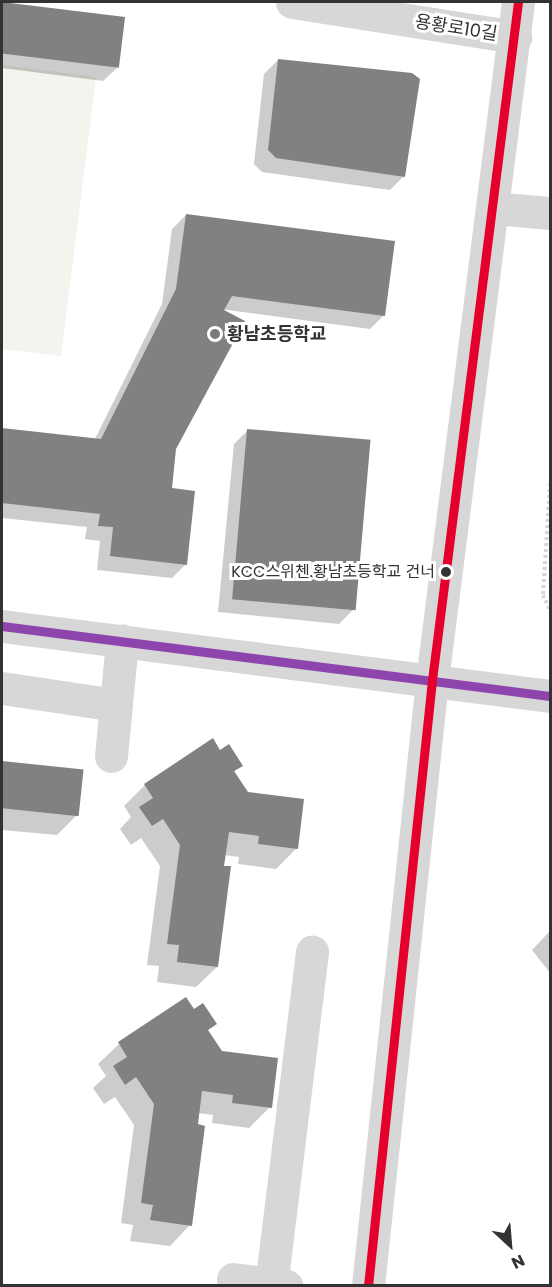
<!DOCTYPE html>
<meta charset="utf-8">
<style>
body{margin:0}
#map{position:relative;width:552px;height:1287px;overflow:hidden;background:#fff;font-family:Poppins,"Noto Sans KR",sans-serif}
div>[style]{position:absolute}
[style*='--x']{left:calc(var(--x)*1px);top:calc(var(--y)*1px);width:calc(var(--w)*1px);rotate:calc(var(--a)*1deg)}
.green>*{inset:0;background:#f1f5ed}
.shadow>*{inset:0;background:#0003}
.building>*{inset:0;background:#818181;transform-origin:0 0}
.path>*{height:4px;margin-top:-2px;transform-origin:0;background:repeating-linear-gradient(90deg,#d6d6d6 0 3px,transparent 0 6px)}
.minor>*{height:33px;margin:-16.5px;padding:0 16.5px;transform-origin:16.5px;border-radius:16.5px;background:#d7d7d7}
.bus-1>*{height:9px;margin:-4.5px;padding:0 4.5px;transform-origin:4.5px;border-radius:4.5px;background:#8e44ad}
.bus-2>*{height:9px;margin:-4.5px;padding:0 4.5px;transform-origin:4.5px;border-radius:4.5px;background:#e4002b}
.dots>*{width:16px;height:16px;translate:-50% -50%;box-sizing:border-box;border:3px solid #fff;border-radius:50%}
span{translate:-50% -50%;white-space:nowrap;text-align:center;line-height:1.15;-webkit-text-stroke:6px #fff;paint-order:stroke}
.bus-label{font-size:16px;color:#333}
.right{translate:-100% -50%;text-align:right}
.street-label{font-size:18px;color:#333}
.poi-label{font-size:18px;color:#333;font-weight:700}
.left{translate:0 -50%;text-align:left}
.frame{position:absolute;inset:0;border:3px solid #333;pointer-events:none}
.north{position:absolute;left:480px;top:1215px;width:60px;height:60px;-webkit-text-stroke:4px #fff;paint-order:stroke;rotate:154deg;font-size:16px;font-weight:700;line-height:24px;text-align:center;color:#333}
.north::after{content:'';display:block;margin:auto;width:21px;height:27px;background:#333;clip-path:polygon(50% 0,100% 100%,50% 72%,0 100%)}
</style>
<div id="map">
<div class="green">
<i style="clip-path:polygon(2px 65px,96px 77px,61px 356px,2px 349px)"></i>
</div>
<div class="shadow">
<i style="clip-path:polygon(2px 4px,124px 20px,117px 68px,103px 81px,2px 68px)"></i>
<i style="clip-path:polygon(278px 60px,403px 177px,390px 190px,262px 172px,254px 164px,264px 74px)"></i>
<i style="clip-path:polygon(186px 215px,384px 315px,370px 329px,220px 309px,175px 448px,170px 490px,186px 564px,172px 578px,97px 570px,100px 541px,85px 539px,87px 527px,2px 518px,2px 429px,95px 439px,162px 304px,172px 229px)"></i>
<i style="clip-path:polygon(248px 430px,353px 610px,339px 624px,218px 612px,234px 444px)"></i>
<i style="clip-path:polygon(212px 740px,220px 752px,241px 765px,233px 773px,247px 793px,297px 848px,276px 869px,238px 864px,239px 857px,224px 855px,217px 967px,196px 987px,157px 982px,159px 966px,147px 965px,160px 866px,141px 838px,131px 845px,120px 829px,131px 817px,124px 806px,145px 785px)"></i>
<i style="clip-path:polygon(2px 763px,82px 770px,78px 814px,57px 835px,2px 830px)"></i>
<i style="clip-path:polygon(550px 931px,550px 973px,532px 950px)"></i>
<i style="clip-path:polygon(186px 999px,194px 1011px,215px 1024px,207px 1031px,221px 1052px,270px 1107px,249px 1128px,212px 1123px,213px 1115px,198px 1113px,190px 1225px,170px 1246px,130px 1241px,133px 1225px,121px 1223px,134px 1125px,115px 1097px,104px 1104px,93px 1088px,106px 1076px,98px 1064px,119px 1044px)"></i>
</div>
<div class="building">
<i style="left:2px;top:2px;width:124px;height:51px;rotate:7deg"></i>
<i style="clip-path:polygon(278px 59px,412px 73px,420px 79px,405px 177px,276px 158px,268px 150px)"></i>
<i style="clip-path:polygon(186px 214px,395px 241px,385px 316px,232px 296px,224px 310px,245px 321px,176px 449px,172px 488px,195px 491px,187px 565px,110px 556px,113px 527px,98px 526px,100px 514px,2px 503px,2px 428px,101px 439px,176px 289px)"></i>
<i style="left:247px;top:429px;width:124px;height:171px;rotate:5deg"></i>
<i style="clip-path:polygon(213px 738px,220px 750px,229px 744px,243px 766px,234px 771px,248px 792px,304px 799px,298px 849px,258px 844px,259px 836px,229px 832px,224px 866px,231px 866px,218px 967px,177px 962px,179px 945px,167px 944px,180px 845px,163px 819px,152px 826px,139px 807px,153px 798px,144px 784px)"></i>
<i style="left:2px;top:761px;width:82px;height:47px;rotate:6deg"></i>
<i style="clip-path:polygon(186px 997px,194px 1009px,203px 1003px,217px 1024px,208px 1030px,222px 1051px,278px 1058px,272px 1108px,232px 1103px,233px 1095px,202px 1091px,198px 1124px,205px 1126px,192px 1226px,150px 1220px,153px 1205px,141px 1203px,154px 1104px,136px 1077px,125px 1085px,113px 1066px,127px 1057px,118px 1042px)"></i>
</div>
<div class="path">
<i style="--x:550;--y:483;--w:112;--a:93.6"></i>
<i style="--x:543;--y:595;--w:17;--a:65"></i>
</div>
<div class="minor">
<i style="--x:292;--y:2;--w:226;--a:8.9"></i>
<i style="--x:493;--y:208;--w:57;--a:5"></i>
<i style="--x:2;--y:626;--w:552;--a:7.28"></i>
<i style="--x:2;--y:688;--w:115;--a:8.5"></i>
<i style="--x:111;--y:756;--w:116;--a:-84.5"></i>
<i style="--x:233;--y:1279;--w:54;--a:7.4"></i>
<i style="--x:271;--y:1286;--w:337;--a:-83"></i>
<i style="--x:368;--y:1286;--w:609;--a:-83.97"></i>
<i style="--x:432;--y:680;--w:683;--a:-82.77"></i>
</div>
<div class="bus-1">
<i style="--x:2;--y:626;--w:552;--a:7.28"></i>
</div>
<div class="bus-2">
<i style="--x:368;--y:1286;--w:609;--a:-83.97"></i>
<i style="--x:432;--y:680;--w:683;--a:-82.77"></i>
</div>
<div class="dots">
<i style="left:215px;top:334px;background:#7a7a7a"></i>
<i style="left:446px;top:572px;background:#333"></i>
</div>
<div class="bus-label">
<span class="right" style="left:435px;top:572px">KCC스위첸.황남초등학교 건너</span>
</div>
<div class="street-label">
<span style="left:456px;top:28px;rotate:9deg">용황로10길</span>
</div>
<div class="poi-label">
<span class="left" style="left:227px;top:334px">황남초등학교</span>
</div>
<div class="frame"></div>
<div class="north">N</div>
</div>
